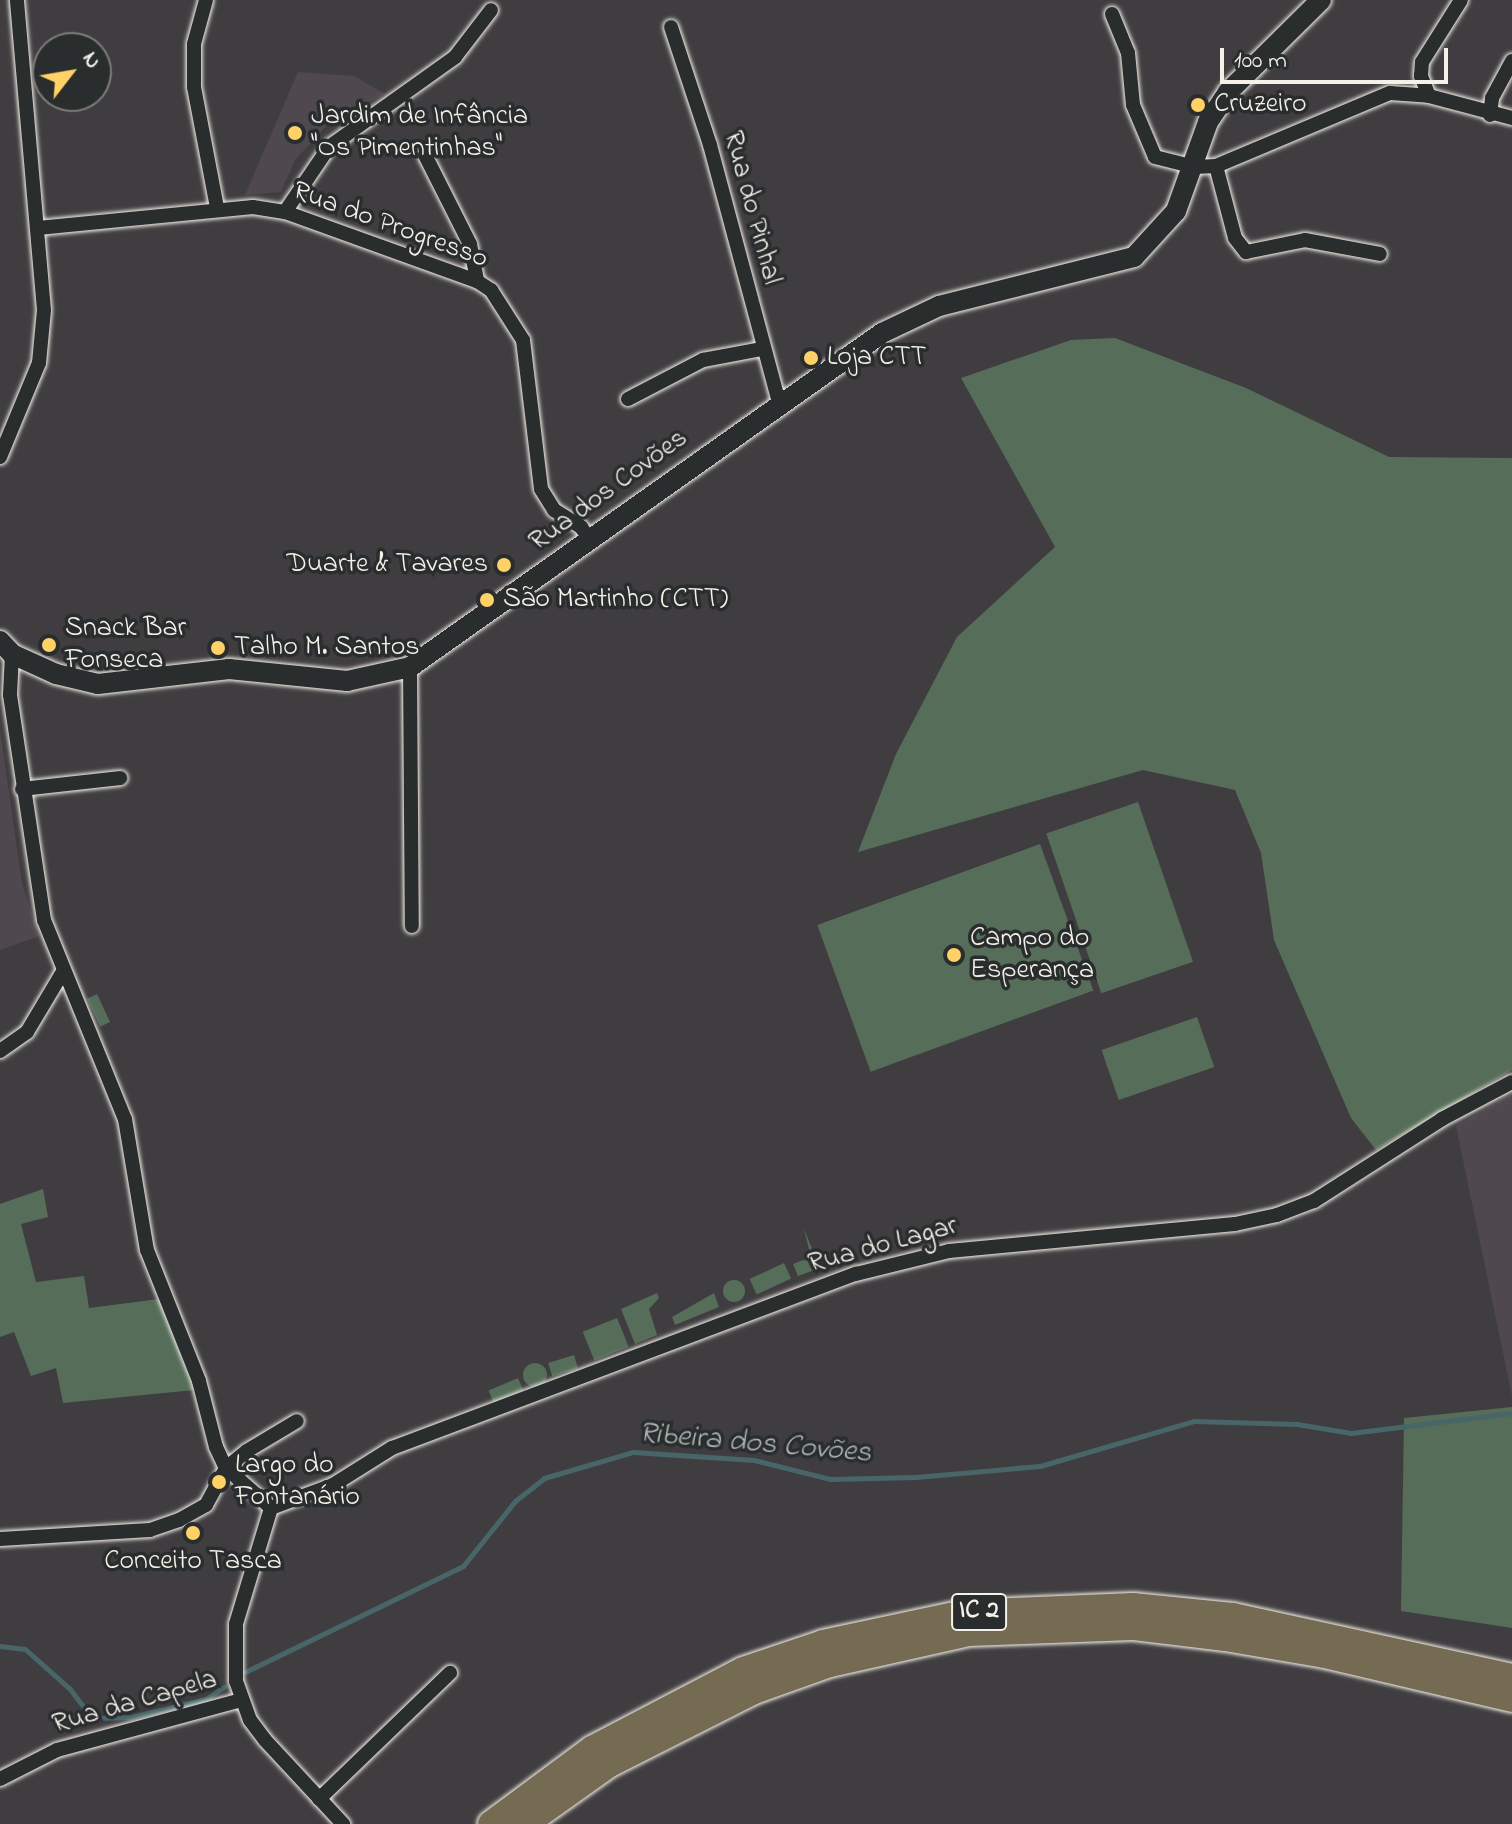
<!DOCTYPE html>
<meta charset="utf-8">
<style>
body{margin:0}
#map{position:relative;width:1512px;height:1824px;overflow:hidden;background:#403d41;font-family:"Indie Flower",sans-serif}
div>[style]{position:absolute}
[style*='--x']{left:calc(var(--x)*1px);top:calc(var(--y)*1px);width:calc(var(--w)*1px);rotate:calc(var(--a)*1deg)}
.built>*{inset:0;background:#4f484e}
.green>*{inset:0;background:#566d59;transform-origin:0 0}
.round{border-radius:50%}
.stream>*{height:5px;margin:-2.5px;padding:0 2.5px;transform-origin:2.5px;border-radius:2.5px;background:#486668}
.roads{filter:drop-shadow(0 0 2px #f4f1e8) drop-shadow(0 0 2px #f4f1e8)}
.street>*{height:14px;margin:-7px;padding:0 7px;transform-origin:7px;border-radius:7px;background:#2a2d2e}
.secondary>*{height:20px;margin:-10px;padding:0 10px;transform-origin:10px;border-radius:10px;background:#2a2d2e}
.highway>*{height:26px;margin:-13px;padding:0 13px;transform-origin:13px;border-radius:13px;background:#746b52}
.dots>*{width:22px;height:22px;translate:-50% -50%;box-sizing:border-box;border:4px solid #2a2d2e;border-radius:50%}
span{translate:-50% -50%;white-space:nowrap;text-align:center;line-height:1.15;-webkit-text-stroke:7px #2a2d2e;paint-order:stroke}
.shield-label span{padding:2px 6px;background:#2a2d2e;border:2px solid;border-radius:6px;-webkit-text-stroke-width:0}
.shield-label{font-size:26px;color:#f4f1e8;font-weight:700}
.poi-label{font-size:28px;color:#f4f1e8}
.left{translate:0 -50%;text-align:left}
.right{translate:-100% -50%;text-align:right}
.street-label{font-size:28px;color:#f4f1e8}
.water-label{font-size:30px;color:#afb9b5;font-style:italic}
.north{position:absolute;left:32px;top:32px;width:80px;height:80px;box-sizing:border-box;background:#2a2d2e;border:2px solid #7b7b78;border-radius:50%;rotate:59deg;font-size:22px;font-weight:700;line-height:32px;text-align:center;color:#f4f1e8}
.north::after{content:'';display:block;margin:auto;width:28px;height:36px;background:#ffd166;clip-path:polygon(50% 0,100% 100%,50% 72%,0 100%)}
.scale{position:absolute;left:1220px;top:48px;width:228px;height:36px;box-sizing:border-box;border:4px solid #f4f1e8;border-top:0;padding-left:10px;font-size:24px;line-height:28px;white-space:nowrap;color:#f4f1e8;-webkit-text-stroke:6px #2a2d2e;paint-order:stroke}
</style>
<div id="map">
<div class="built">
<i style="clip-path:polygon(298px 72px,354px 76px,385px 94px,327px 125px,295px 160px,281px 192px,245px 195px)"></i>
<i style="clip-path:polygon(0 729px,22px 883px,39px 936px,0 950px)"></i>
<i style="clip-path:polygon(1512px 1094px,1512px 1396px,1456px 1126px)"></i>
</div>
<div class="green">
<i style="clip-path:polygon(1115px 338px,1246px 388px,1389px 457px,1512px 458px,1512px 1070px,1376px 1150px,1351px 1118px,1274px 940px,1261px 853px,1235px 790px,1143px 770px,858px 852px,896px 754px,957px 637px,1055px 547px,961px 378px,1071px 340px)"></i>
<i style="left:1138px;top:802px;width:169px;height:97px;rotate:71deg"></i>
<i style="left:1040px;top:844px;width:156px;height:237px;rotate:70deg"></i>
<i style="left:97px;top:994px;width:31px;height:11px;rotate:65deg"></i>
<i style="left:1197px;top:1017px;width:53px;height:101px;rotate:71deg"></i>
<i style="clip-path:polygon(43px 1189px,48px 1217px,21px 1224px,36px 1282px,84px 1276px,89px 1308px,159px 1299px,194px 1390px,63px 1403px,56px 1368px,31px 1376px,14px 1332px,0 1337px,0 1204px)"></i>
<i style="clip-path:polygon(804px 1229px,820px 1268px,798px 1276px,793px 1264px,811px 1257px)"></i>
<i style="left:784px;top:1263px;width:17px;height:38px;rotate:65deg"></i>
<i class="round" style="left:723px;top:1280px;width:22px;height:22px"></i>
<i style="clip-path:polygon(657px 1293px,659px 1298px,649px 1309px,657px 1335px,635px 1344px,621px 1309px)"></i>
<i style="clip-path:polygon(714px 1293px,719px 1307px,675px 1325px,672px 1317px)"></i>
<i style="left:617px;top:1318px;width:31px;height:37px;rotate:68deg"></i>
<i style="left:574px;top:1355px;width:14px;height:27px;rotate:73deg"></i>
<i class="round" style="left:523px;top:1363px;width:24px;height:24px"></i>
<i style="left:518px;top:1378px;width:13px;height:32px;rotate:67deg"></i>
<i style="clip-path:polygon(1512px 1407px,1512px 1628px,1401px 1611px,1404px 1418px)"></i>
</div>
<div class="stream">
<i style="--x:0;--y:1646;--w:25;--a:7"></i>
<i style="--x:25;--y:1649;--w:60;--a:41.6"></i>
<i style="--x:70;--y:1689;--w:36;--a:53"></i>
<i style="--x:92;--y:1718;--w:39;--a:-1"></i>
<i style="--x:131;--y:1717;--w:77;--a:-13.5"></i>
<i style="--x:206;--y:1699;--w:22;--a:-34"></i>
<i style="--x:245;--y:1672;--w:242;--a:-25.9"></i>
<i style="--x:463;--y:1566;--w:83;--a:-51.3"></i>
<i style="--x:515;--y:1501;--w:37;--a:-38"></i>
<i style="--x:544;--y:1478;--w:93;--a:-16.3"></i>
<i style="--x:633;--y:1452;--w:121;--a:3.8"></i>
<i style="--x:754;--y:1460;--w:78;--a:14"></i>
<i style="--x:830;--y:1479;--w:86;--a:-1.3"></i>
<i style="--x:916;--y:1477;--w:124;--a:-5.1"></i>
<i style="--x:1040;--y:1466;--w:160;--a:-16.3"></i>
<i style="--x:1194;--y:1421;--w:103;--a:1.7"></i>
<i style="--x:1297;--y:1424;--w:55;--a:9.5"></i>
<i style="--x:1351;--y:1433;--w:162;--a:-7.1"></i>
</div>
<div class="roads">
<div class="street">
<i style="--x:206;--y:0;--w:46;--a:105.3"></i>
<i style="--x:194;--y:44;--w:43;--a:90"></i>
<i style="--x:194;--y:87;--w:123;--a:79.2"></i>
<i style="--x:1112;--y:14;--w:42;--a:67.7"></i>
<i style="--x:1128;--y:53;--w:52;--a:84.5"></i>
<i style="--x:1133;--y:105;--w:56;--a:67.1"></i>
<i style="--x:1155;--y:157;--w:41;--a:14"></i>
<i style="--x:1195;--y:167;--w:21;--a:-3"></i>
<i style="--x:1216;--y:166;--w:189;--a:-22.8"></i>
<i style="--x:1390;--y:93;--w:39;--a:4"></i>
<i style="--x:1429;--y:96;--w:86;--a:14.8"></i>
<i style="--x:671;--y:27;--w:124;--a:71.7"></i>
<i style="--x:710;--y:145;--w:267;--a:75"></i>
<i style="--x:1429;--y:96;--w:22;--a:-112"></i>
<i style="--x:1421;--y:76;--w:14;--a:-86"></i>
<i style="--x:1422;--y:62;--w:73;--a:-57.8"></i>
<i style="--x:1490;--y:115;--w:17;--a:-83"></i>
<i style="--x:1492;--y:98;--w:42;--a:-61.6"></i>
<i style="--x:425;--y:155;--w:100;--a:63.2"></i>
<i style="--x:470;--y:244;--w:38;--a:79"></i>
<i style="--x:1216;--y:166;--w:74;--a:75.2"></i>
<i style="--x:1235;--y:238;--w:18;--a:52"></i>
<i style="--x:1246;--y:252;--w:60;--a:-11.5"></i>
<i style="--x:1305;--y:240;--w:76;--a:10.6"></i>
<i style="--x:285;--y:212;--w:78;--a:-55.9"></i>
<i style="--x:329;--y:147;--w:155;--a:-35.5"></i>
<i style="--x:455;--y:57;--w:59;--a:-52.5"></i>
<i style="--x:38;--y:228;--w:216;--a:-5.6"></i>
<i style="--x:253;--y:207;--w:32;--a:9"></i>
<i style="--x:285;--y:212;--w:204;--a:19.8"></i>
<i style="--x:477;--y:281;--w:17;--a:33"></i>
<i style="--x:491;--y:290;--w:59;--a:57.4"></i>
<i style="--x:523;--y:340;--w:150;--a:83.1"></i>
<i style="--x:541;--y:489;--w:25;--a:58"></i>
<i style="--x:554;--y:510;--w:32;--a:32"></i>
<i style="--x:581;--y:527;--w:16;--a:55"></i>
<i style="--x:628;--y:399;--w:85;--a:-27.5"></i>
<i style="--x:703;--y:360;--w:59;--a:-10.7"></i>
<i style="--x:0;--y:457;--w:102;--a:-67.5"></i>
<i style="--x:39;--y:363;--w:53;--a:-84.6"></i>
<i style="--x:44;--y:310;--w:311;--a:-95"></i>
<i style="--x:12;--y:654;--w:41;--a:92.8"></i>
<i style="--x:10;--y:695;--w:228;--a:81.4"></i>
<i style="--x:44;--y:920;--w:215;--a:67.9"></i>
<i style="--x:125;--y:1119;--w:133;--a:80.5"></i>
<i style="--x:147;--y:1250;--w:141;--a:68.3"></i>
<i style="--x:199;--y:1381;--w:68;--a:75.6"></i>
<i style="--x:216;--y:1447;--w:23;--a:65"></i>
<i style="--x:226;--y:1468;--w:60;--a:41.6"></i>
<i style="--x:410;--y:667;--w:259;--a:89.6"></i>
<i style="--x:22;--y:789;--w:99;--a:-6.4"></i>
<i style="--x:0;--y:1051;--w:33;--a:-35"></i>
<i style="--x:27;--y:1032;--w:72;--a:-59.2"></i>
<i style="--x:271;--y:1508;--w:66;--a:-20.4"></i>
<i style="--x:333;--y:1485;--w:70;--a:-32.1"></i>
<i style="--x:392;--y:1448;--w:496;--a:-20.6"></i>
<i style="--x:856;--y:1274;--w:96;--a:-13.9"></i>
<i style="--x:949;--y:1251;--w:287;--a:-5.4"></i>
<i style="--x:1235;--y:1224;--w:43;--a:-12.1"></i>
<i style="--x:1277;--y:1215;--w:40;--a:-21"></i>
<i style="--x:1314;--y:1201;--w:152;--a:-32.6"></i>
<i style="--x:1442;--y:1119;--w:79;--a:-27.9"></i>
<i style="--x:271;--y:1508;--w:121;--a:106.8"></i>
<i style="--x:236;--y:1624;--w:57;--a:90"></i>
<i style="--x:236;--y:1681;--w:41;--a:70.3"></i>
<i style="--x:250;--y:1720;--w:25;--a:53"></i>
<i style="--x:265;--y:1740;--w:115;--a:47.1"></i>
<i style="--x:0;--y:1539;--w:150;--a:-3.4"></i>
<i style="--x:150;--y:1530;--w:31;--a:-19"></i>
<i style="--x:179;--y:1520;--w:31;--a:-29"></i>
<i style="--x:206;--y:1505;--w:42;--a:-61.6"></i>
<i style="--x:226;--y:1468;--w:27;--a:-39"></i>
<i style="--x:247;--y:1451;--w:58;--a:-31"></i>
<i style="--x:0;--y:1779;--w:64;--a:-27"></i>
<i style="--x:57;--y:1750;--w:191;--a:-15.2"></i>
<i style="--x:319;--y:1799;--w:182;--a:-43.9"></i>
</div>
<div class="secondary">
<i style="--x:0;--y:641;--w:18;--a:47"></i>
<i style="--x:12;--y:654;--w:48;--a:24.4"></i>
<i style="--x:56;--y:674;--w:43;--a:13.4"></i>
<i style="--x:98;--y:684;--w:132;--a:-6.5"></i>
<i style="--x:229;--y:669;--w:119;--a:5.8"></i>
<i style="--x:347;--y:681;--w:65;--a:-12.5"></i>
<i style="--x:410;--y:667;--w:578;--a:-35.28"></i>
<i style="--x:882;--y:333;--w:63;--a:-25.3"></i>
<i style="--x:939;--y:306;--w:201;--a:-14.1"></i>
<i style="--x:1134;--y:257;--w:62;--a:-47.6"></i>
<i style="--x:1176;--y:211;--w:95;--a:-70.2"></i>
<i style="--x:1208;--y:122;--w:36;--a:-56"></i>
<i style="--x:1228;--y:92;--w:131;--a:-44.7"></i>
</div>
<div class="highway">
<i style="--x:491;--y:1824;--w:126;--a:-36.6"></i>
<i style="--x:592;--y:1749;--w:170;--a:-27.6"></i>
<i style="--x:743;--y:1670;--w:84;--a:-18.6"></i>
<i style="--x:823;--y:1643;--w:144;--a:-12"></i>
<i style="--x:964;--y:1613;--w:169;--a:-2.4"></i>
<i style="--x:1133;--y:1606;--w:100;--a:5.7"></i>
<i style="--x:1233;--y:1616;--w:286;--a:12.3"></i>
<i style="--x:525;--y:1824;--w:102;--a:-35.4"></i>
<i style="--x:608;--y:1765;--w:164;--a:-26.9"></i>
<i style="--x:754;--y:1691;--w:81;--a:-19.6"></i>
<i style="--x:830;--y:1664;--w:142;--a:-12.6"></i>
<i style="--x:969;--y:1633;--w:165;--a:-2.1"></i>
<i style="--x:1134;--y:1627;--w:92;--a:6.9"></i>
<i style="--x:1225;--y:1638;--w:101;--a:9.6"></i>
<i style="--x:1325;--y:1655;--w:192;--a:13.2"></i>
</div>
</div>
<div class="dots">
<i style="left:1198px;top:105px;background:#ffd166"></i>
<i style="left:295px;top:133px;background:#ffd166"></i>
<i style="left:811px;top:358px;background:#ffd166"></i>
<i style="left:504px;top:565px;background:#ffd166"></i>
<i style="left:487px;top:600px;background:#ffd166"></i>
<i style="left:49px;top:645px;background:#ffd166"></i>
<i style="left:218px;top:648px;background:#ffd166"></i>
<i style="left:954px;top:955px;background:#ffd166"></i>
<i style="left:219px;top:1482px;background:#ffd166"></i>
<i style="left:193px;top:1533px;background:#ffd166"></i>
</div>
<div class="shield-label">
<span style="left:979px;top:1612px">IC 2</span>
</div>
<div class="poi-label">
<span class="left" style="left:1214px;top:105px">Cruzeiro</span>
<span class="left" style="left:311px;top:133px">Jardim de Infância<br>"Os Pimentinhas"</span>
<span class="left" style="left:827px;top:358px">Loja CTT</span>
<span class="right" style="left:488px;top:565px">Duarte &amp; Tavares</span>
<span class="left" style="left:503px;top:600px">São Martinho (CTT)</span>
<span class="left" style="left:65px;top:645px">Snack Bar<br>Fonseca</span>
<span class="left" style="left:234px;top:648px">Talho M. Santos</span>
<span class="left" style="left:970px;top:955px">Campo do<br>Esperança</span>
<span class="left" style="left:235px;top:1482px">Largo do<br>Fontanário</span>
<span style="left:193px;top:1562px">Conceito Tasca</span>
</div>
<div class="street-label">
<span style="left:751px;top:208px;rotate:75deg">Rua do Pinhal</span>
<span style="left:390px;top:226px;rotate:20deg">Rua do Progresso</span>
<span style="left:609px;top:491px;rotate:-36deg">Rua dos Covões</span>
<span style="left:883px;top:1246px;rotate:-15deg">Rua do Lagar</span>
<span style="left:135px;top:1703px;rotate:-16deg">Rua da Capela</span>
</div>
<div class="water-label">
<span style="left:755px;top:1444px;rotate:5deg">Ribeira dos Covões</span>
</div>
<div class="north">N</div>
<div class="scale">100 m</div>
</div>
